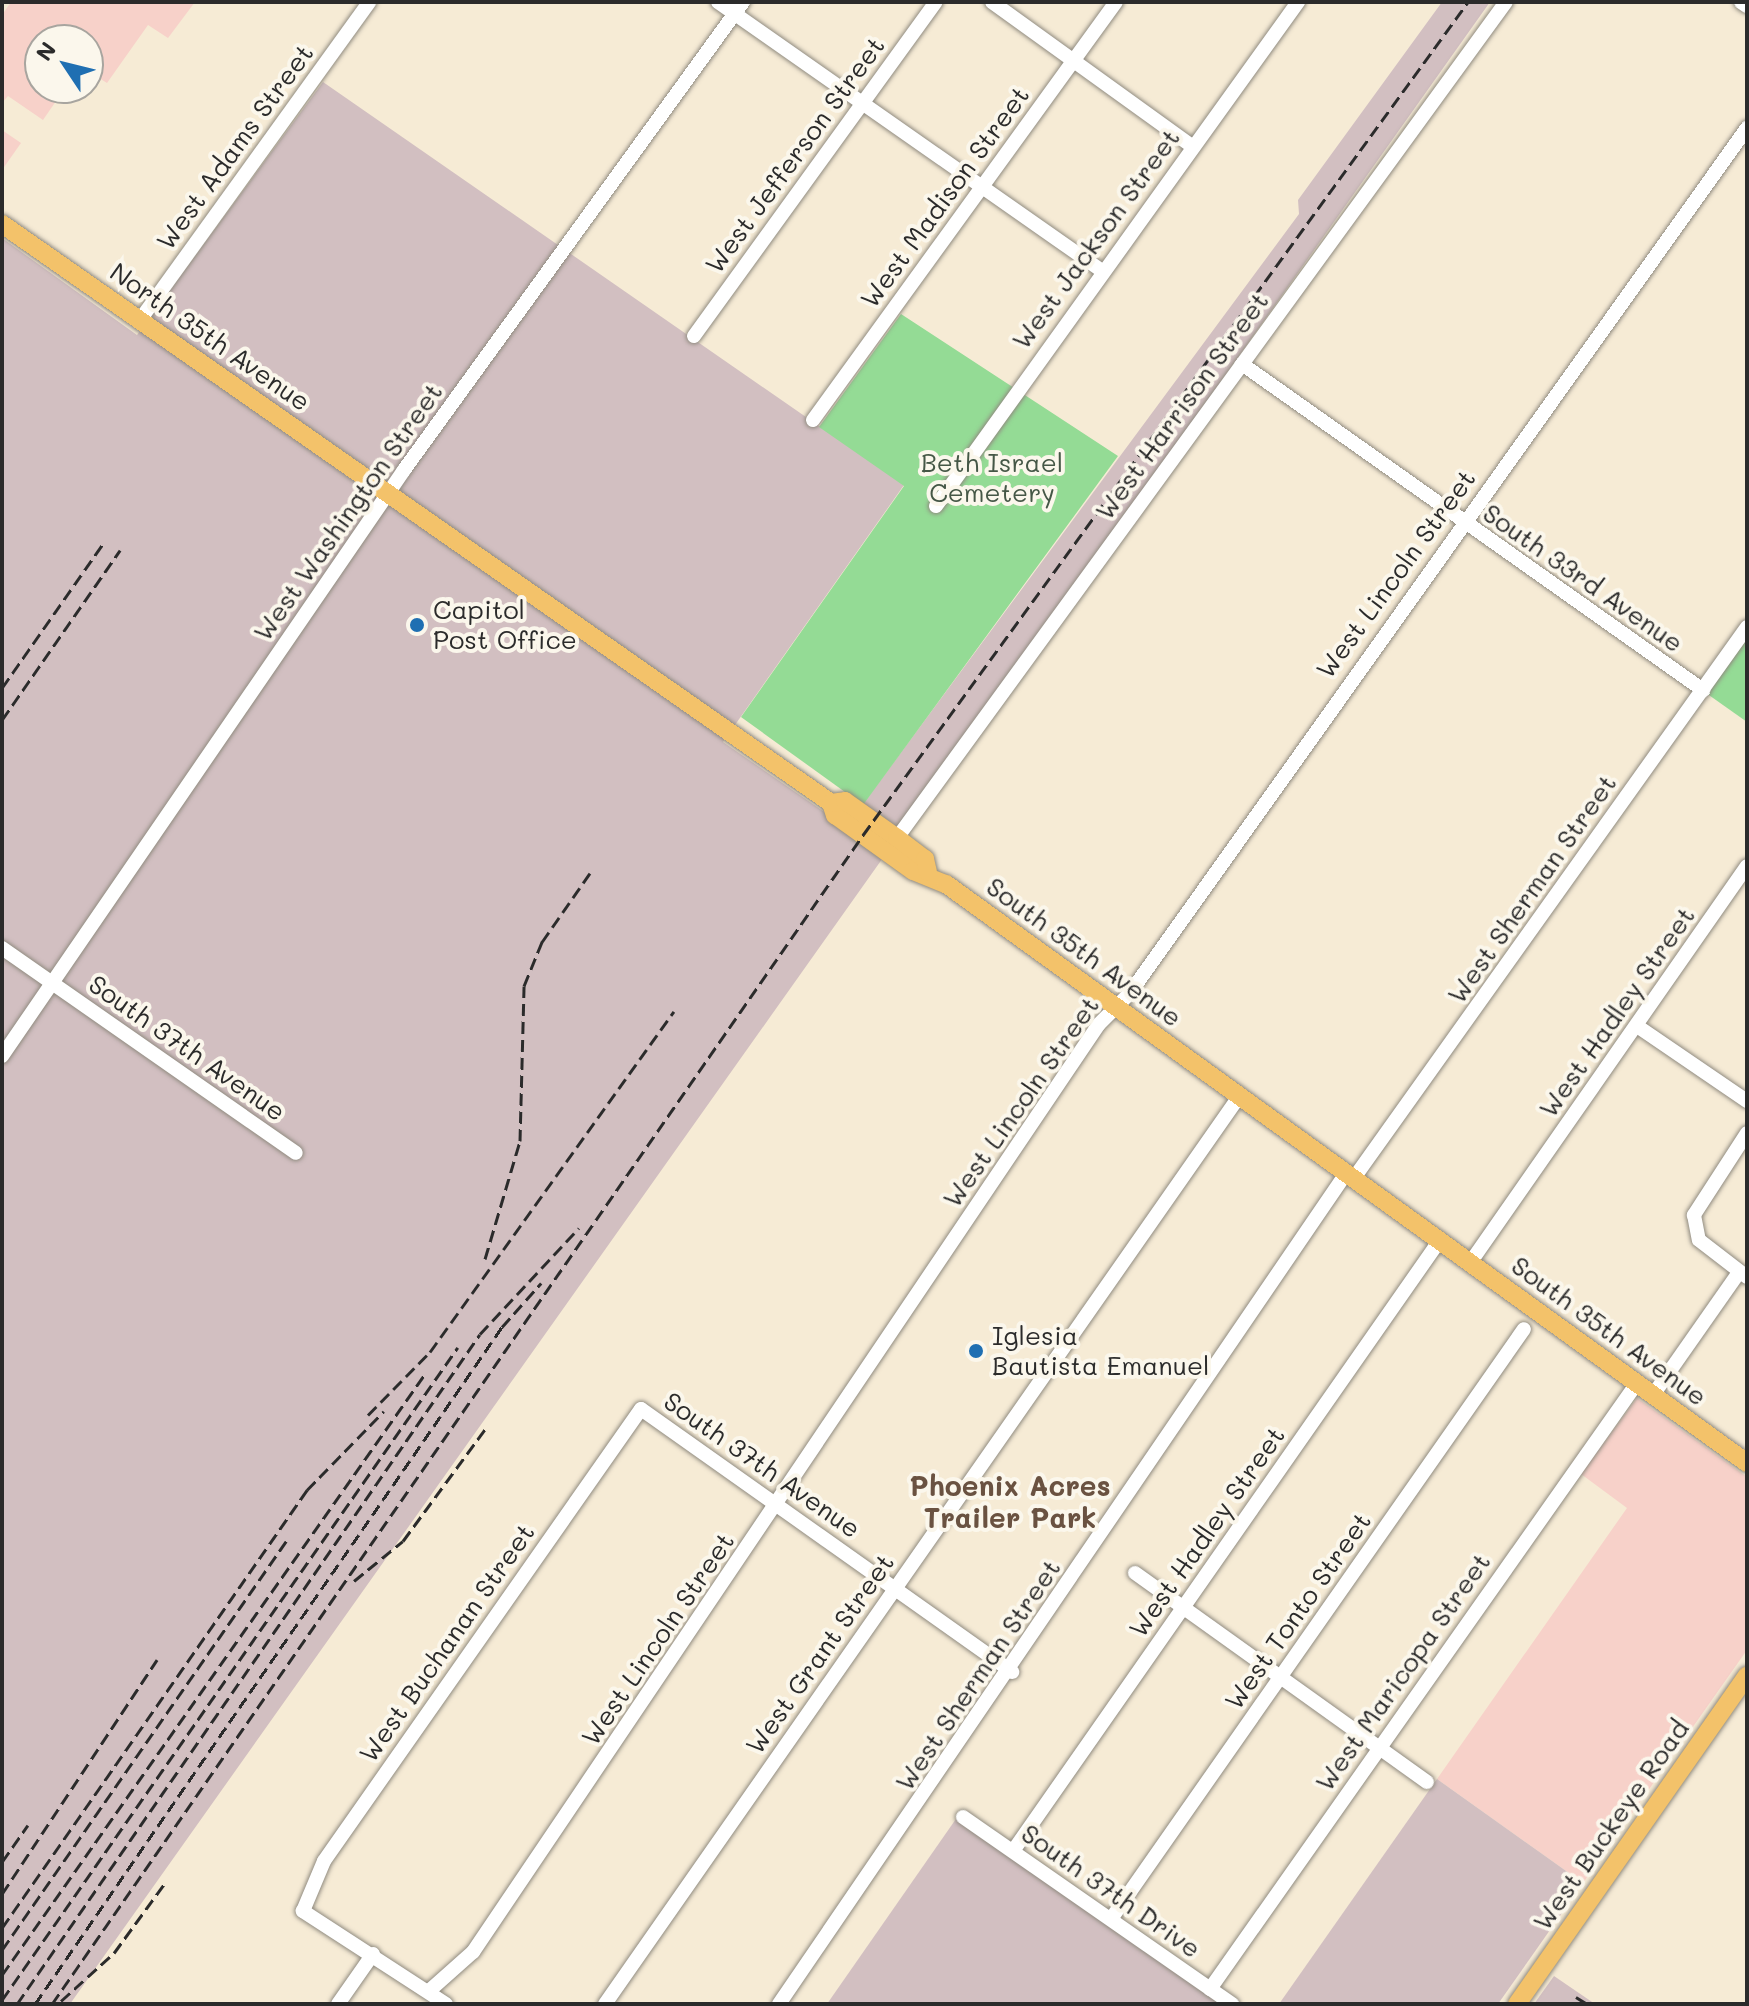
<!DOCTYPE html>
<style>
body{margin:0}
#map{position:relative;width:1749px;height:2006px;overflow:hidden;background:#f6ebd5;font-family:Mali,sans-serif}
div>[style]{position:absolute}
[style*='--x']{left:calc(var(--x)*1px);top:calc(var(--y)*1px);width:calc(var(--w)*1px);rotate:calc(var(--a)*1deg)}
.built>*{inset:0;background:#f7d1c9}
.industrial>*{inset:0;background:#d2bfc1}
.green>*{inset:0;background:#94db95}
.roads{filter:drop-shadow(0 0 2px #908b80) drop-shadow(0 0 2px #908b80)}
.minor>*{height:14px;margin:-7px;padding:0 7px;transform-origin:7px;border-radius:7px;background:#fff}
.major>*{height:18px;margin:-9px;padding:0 9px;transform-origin:9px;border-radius:9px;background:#f3c26a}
.rail>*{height:3px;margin-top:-1.5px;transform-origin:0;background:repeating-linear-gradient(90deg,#2b2b2b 0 12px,transparent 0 18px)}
.dots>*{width:22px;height:22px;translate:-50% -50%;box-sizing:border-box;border:4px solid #fbf7ec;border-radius:50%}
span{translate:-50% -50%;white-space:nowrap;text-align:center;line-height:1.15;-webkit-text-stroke:8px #fbf7ec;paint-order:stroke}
.street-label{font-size:26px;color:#2b2b2b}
.park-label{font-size:26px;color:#455746}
.poi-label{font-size:26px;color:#2b2b2b}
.left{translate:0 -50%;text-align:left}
.neighbourhood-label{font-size:28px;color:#6a5241;font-weight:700}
.frame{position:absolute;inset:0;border:4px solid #2b2b2b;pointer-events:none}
.north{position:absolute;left:24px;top:24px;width:80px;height:80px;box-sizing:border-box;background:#fbf7ec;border:2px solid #a8a59f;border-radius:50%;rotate:305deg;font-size:22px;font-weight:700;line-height:32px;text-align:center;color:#2b2b2b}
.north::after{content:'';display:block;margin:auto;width:28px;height:36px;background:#1f6fb2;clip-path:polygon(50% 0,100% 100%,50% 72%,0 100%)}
</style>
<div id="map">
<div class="built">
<i style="clip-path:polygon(11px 2px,195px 2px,168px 38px,148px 25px,107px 83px,88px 71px,88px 40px,40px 40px,40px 88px,65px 88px,43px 120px,8px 96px,2px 103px,2px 15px)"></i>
<i style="clip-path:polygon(2px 130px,21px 143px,2px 170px)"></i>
<i style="clip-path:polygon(1637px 1398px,1747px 1477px,1747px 1650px,1583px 1883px,1437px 1779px,1627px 1508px,1581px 1474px)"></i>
</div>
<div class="industrial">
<i style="clip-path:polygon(1442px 2px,1490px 2px,70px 2004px,2px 2004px,2px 238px,137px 335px,323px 82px,904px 485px,723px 742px,846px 827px,1299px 214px,1298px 200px)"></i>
<i style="clip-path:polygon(1437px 1779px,1583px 1883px,1498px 2004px,1279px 2004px)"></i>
<i style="clip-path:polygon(958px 1816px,1222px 2004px,827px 2004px)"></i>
<i style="clip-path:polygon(1554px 1976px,1595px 2004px,1534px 2004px)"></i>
</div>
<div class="green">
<i style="clip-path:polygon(901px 314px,1118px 456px,863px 805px,741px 717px,904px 486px,819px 427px)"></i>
<i style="clip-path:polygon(1747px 636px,1747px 722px,1706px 693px)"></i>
</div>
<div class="roads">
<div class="minor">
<i style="--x:718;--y:2;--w:467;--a:35"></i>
<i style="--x:992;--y:2;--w:246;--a:35.8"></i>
<i style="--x:1741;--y:2;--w:7;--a:34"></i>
<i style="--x:140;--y:320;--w:392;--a:-54.2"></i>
<i style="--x:694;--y:336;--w:412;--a:-54.1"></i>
<i style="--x:1242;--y:364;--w:565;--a:35.27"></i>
<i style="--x:813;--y:420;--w:516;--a:-54.06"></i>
<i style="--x:936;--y:506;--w:621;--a:-54.31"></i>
<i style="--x:897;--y:838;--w:1034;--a:-53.93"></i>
<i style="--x:2;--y:948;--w:358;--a:34.9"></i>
<i style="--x:1637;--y:1026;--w:133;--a:34.3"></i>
<i style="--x:2;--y:1056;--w:711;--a:-55.55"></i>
<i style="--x:404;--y:470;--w:578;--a:-54.08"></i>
<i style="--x:1747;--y:1133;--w:98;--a:122.9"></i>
<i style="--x:1694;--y:1215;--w:25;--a:79"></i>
<i style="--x:1699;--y:1240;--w:61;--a:37.6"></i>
<i style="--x:1354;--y:1178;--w:677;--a:-54.5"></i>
<i style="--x:1470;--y:1263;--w:484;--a:-55.1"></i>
<i style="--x:1653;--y:1395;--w:150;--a:-55"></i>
<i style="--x:1135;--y:1573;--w:359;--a:35.6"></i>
<i style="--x:963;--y:1817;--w:328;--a:34.8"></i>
<i style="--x:1013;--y:1851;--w:745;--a:-55.05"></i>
<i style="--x:1111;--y:1919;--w:720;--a:-55.01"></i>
<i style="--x:1210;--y:1989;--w:741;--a:-54.83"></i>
<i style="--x:429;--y:1991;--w:59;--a:-41.6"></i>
<i style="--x:473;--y:1952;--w:1119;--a:-56"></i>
<i style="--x:1099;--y:1024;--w:44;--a:-45"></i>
<i style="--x:1130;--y:993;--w:1063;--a:-54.5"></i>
<i style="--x:338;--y:2004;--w:61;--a:-55"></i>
<i style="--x:446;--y:2004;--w:171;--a:-147"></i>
<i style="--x:303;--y:1911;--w:54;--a:-67.2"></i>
<i style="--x:324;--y:1861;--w:552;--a:-54.96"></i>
<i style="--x:641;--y:1409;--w:455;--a:35.3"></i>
<i style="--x:605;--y:2004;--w:1109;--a:-55.06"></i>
<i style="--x:779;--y:2004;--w:1007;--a:-55.68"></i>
</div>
<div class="major">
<i style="--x:2;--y:224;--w:1011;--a:34.93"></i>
<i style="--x:831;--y:803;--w:13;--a:72"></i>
<i style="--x:835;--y:815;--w:96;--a:35.7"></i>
<i style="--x:913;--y:871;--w:35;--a:22"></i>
<i style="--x:946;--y:884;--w:988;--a:35.86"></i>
<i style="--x:831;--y:803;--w:14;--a:-8"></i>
<i style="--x:845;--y:801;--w:64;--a:35.4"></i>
<i style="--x:897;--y:838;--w:35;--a:37"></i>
<i style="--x:925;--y:859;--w:13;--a:77"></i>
<i style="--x:1517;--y:2004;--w:401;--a:-55"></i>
</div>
</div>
<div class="rail">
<i style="--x:2;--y:688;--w:179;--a:-55"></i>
<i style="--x:2;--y:720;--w:207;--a:-55.2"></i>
<i style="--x:485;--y:1259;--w:123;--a:-73.5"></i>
<i style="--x:520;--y:1141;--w:155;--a:-88.5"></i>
<i style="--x:524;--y:986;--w:48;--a:-67.8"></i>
<i style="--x:542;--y:942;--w:84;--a:-55.2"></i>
<i style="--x:368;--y:1415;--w:88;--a:-45.5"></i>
<i style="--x:430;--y:1352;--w:419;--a:-54.4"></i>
<i style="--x:354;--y:1581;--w:63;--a:-39.2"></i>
<i style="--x:403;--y:1541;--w:140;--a:-53.7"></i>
<i style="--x:2;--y:1862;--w:45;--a:-54.9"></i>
<i style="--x:2;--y:1894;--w:281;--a:-56.5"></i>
<i style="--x:2;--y:1928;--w:534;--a:-55.15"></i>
<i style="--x:307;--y:1490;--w:110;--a:-45.7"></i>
<i style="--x:2;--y:1950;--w:498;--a:-55.2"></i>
<i style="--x:2;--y:1975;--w:735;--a:-54.86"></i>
<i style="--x:1576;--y:1997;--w:13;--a:32"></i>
<i style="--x:2;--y:2000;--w:796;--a:-55.07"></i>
<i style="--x:61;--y:2001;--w:72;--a:-42.2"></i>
<i style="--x:114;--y:1953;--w:87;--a:-53.9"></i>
<i style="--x:17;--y:2004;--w:814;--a:-55.35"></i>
<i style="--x:480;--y:1334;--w:145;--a:-47"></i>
<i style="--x:35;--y:2004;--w:822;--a:-55.4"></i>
<i style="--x:502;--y:1327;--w:59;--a:-48.4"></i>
<i style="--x:52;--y:2004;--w:1423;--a:-55.25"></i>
<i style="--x:863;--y:835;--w:1030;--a:-54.01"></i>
</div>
<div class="dots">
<i style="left:417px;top:625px;background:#1f6fb2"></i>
<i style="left:976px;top:1351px;background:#1f6fb2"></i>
</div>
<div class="street-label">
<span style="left:235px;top:147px;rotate:-54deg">West Adams Street</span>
<span style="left:795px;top:155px;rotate:-54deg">West Jefferson Street</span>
<span style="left:945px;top:197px;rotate:-54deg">West Madison Street</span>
<span style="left:1096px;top:239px;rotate:-54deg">West Jackson Street</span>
<span style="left:210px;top:337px;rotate:35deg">North 35th Avenue</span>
<span style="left:1182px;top:406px;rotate:-54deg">West Harrison Street</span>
<span style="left:348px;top:512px;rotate:-55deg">West Washington Street</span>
<span style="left:1396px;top:574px;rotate:-54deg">West Lincoln Street</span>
<span style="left:1583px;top:578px;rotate:35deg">South 33rd Avenue</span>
<span style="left:1532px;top:889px;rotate:-55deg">West Sherman Street</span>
<span style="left:1084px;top:952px;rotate:36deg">South 35th Avenue</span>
<span style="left:1617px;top:1012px;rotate:-55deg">West Hadley Street</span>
<span style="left:187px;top:1048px;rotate:35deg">South 37th Avenue</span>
<span style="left:1021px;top:1102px;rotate:-55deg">West Lincoln Street</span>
<span style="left:1609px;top:1331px;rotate:36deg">South 35th Avenue</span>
<span style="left:762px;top:1465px;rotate:35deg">South 37th Avenue</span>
<span style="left:1207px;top:1532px;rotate:-55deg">West Hadley Street</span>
<span style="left:1298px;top:1611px;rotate:-55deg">West Tonto Street</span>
<span style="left:658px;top:1639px;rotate:-56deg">West Lincoln Street</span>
<span style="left:447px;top:1643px;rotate:-55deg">West Buchanan Street</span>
<span style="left:820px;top:1654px;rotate:-55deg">West Grant Street</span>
<span style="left:1403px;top:1672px;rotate:-55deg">West Maricopa Street</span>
<span style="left:978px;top:1675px;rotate:-56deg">West Sherman Street</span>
<span style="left:1611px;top:1825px;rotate:-55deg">West Buckeye Road</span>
<span style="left:1111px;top:1891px;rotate:35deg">South 37th Drive</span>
</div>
<div class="park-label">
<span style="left:992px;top:478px">Beth Israel<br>Cemetery</span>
</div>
<div class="poi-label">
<span class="left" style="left:433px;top:625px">Capitol<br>Post Office</span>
<span class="left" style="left:992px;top:1351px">Iglesia<br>Bautista Emanuel</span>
</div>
<div class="neighbourhood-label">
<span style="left:1010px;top:1501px">Phoenix Acres<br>Trailer Park</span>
</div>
<div class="frame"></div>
<div class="north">N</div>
</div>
